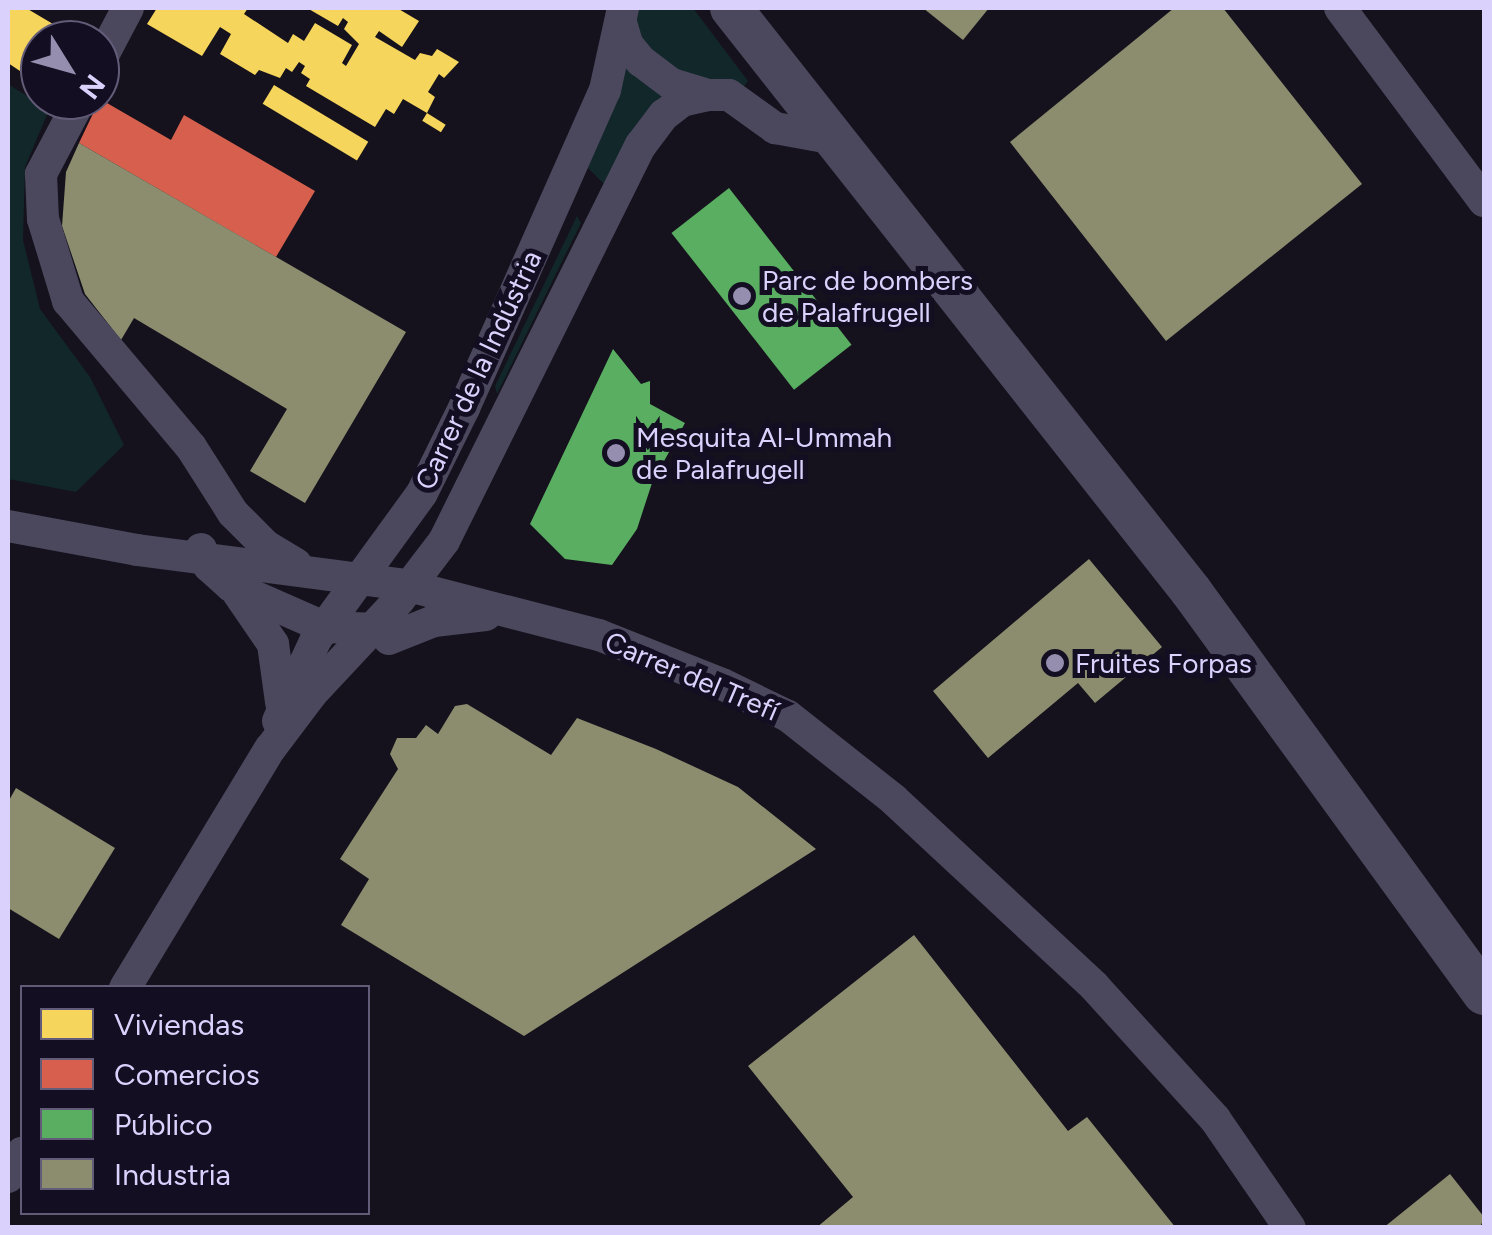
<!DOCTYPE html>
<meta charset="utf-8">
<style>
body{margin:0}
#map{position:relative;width:1492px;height:1235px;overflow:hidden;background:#15121d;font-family:Figtree,sans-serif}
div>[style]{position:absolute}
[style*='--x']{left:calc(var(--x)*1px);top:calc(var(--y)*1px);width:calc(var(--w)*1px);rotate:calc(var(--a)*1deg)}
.green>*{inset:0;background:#122729}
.homes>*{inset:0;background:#f6d55c;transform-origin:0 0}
.shops>*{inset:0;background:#d6604d}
.public>*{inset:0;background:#5aae61;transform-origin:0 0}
.industry>*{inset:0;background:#8c8c6e}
.minor>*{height:32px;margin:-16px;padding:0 16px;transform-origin:16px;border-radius:16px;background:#4b485e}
.tertiary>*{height:42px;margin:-21px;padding:0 21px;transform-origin:21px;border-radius:21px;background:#4b485e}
.dots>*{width:28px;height:28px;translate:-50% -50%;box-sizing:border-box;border:5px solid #130e21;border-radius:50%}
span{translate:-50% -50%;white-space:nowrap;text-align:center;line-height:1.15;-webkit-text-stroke:10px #130e21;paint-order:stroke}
.poi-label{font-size:28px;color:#dad1fd}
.left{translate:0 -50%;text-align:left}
.street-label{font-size:28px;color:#dad1fd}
.frame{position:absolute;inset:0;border:10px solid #dad1fd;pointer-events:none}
.legend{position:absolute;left:20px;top:985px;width:350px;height:230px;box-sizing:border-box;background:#130e21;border:2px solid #635c79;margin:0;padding:12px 18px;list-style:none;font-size:30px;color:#dad1fd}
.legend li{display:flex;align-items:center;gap:20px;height:50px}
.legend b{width:50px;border:2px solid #635c79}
.north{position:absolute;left:20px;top:20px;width:100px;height:100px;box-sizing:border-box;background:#130e21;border:2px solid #635c79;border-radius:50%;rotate:127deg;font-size:28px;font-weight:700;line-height:40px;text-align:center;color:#dad1fd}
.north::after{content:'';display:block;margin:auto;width:35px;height:45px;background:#958eaf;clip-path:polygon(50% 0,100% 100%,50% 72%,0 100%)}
</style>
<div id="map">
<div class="green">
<i style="clip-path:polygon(636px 8px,693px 8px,748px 81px,741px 90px,701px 86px,643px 45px,634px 22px)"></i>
<i style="clip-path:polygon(629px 54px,667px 89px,608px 188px,582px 162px)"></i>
<i style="clip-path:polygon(8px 84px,49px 110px,25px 167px,23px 240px,40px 309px,90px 377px,124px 445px,76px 492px,8px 479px)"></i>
<i style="clip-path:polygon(577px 216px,581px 223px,497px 394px,495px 386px)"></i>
</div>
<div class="homes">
<i style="clip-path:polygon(8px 8px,26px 8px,80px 40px,40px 40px,40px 68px,27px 60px,20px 71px,8px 63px)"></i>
<i style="clip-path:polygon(157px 8px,248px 8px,244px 14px,288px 43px,293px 34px,304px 41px,315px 23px,352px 45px,342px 63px,346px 66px,359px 44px,344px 29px,348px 22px,343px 18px,338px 26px,307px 8px,397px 8px,419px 21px,402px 47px,379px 31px,375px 37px,415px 60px,420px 53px,432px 56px,437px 49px,459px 62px,444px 78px,439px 74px,428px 92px,435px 97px,427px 113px,403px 99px,394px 114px,386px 109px,375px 127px,306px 86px,310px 79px,301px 73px,305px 66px,299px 62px,292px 72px,286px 68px,280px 78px,259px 70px,255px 75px,220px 54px,231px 34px,220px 27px,202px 56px,147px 24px)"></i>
<i style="left:274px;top:85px;width:110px;height:22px;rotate:31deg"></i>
<i style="left:427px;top:113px;width:22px;height:9px;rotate:32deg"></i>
</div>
<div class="shops">
<i style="clip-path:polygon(100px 99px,171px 140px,184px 115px,315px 191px,276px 257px,79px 143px)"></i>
</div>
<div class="public">
<i style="left:729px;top:188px;width:199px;height:73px;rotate:52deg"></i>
<i style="clip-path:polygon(613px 349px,641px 384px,650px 381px,650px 404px,685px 423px,652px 483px,637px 529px,612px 565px,565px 559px,530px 524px)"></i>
</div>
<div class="industry">
<i style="clip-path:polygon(923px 8px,989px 8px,963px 40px)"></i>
<i style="clip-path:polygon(1174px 8px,1223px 8px,1362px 184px,1166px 341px,1010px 142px)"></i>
<i style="clip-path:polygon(79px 143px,406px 332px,305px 503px,250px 471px,287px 409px,134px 318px,121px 340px,85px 294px,62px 226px,66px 172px)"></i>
<i style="clip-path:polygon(1089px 559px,1162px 647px,1095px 703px,1078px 683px,988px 758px,933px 691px)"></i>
<i style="clip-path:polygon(467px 704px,551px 755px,577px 718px,656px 749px,738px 787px,816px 849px,524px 1036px,341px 925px,369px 879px,340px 859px,398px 769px,390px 754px,397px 738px,416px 738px,426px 725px,438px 734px,455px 706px)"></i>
<i style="clip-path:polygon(16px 788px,115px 848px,59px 939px,8px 908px,8px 802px)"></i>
<i style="clip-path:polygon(914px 935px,1068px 1131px,1087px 1117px,1176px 1228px,816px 1228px,853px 1197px,748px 1066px)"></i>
<i style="clip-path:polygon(1450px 1174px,1484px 1217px,1480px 1228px,1383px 1228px)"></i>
</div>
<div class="minor">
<i style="--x:1340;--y:8;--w:241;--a:53.3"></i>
<i style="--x:622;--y:26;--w:19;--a:74"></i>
<i style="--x:627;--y:44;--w:22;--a:51"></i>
<i style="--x:641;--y:61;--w:39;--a:37"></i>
<i style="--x:672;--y:84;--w:38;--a:17"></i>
<i style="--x:708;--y:95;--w:21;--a:0"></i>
<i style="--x:729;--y:95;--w:57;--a:35.7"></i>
<i style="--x:775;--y:128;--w:56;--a:10.3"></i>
<i style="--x:100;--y:61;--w:60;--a:-62.2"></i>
<i style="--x:80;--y:100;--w:84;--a:117.8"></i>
<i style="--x:41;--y:174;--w:45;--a:87.5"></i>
<i style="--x:43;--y:219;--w:86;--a:73"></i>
<i style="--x:68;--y:301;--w:191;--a:49.9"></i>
<i style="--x:191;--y:447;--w:78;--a:57.5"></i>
<i style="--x:233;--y:513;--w:47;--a:45"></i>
<i style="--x:266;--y:546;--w:35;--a:31"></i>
<i style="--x:8;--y:526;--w:131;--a:10.5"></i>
<i style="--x:137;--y:550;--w:270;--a:7.4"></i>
<i style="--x:405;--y:585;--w:200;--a:14.5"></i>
<i style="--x:599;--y:635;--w:132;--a:21.7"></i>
<i style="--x:722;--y:684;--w:73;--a:25.9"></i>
<i style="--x:788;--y:716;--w:134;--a:38.3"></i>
<i style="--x:893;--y:799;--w:275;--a:42.9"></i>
<i style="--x:1094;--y:986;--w:180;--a:47.7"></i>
<i style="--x:1215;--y:1119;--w:132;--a:55.5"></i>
<i style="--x:201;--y:549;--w:19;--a:65"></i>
<i style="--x:209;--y:566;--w:30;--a:42"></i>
<i style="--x:231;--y:586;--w:102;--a:23.8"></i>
<i style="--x:324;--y:627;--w:83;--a:2.1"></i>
<i style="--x:238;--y:593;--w:62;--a:55.5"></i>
<i style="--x:273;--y:644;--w:59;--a:82.1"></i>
<i style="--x:389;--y:639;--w:48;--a:-21.8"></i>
<i style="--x:434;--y:621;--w:52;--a:-6.6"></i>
<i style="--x:278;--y:721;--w:90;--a:-65.1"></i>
<i style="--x:316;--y:639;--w:180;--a:-54"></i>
<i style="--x:422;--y:493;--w:95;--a:-63.7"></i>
<i style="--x:464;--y:408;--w:348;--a:-66.1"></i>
<i style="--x:605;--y:90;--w:84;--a:-77.6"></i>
<i style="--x:125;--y:988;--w:280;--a:-58.8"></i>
<i style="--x:270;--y:749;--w:70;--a:-53.1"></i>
<i style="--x:312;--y:693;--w:127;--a:-46.9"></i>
<i style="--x:399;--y:600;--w:74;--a:-52.7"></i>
<i style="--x:444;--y:541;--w:442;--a:-63.6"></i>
<i style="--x:641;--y:145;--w:38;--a:-53"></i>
<i style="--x:664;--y:115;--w:23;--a:-38"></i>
<i style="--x:682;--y:101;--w:27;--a:-13"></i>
<i style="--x:8;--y:1177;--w:28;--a:-60"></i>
</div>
<div class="tertiary">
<i style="--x:731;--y:8;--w:743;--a:51.73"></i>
<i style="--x:1191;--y:591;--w:498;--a:54"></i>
</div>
<div class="dots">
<i style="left:742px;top:296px;background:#958eaf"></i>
<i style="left:616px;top:453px;background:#958eaf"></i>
<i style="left:1055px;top:663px;background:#958eaf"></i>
</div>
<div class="poi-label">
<span class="left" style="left:762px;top:296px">Parc de bombers<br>de Palafrugell</span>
<span class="left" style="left:636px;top:453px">Mesquita Al-Ummah<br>de Palafrugell</span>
<span class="left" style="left:1075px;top:663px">Fruites Forpas</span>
</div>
<div class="street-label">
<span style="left:478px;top:370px;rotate:-65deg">Carrer de la Indústria</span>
<span style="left:692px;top:676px;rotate:23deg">Carrer del Trefí</span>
</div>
<div class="frame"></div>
<ul class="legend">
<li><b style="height:28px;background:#f6d55c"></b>Viviendas</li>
<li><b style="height:28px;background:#d6604d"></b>Comercios</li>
<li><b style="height:28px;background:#5aae61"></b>Público</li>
<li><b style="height:28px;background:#8c8c6e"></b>Industria</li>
</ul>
<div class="north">N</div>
</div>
